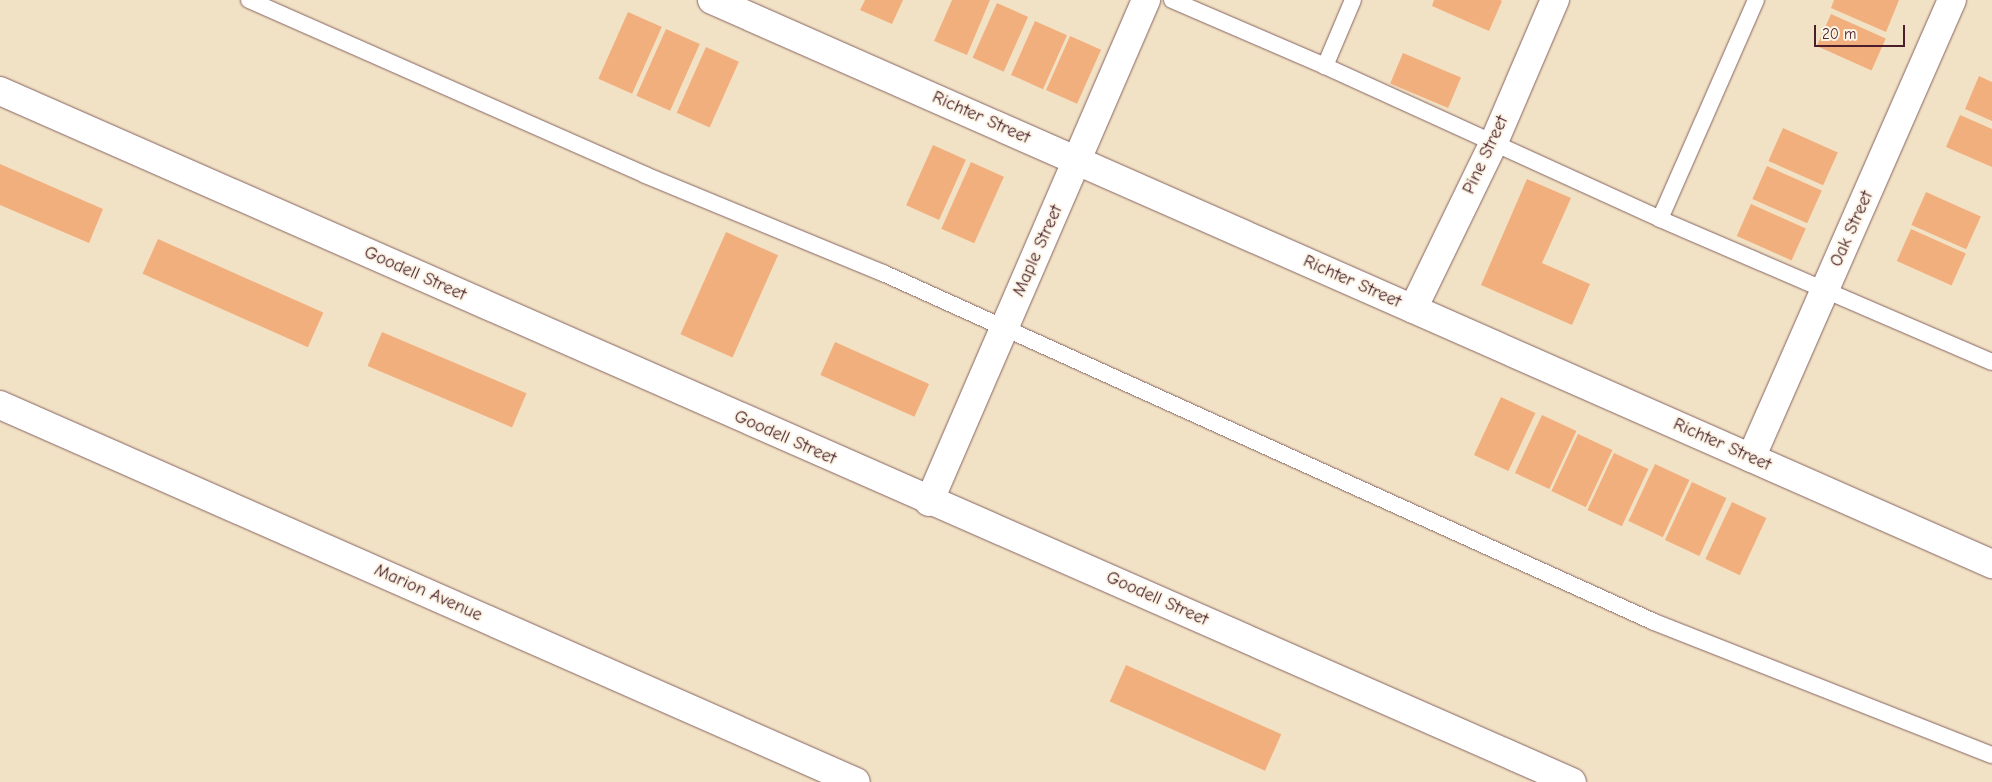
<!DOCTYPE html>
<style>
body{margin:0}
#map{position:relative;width:1992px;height:782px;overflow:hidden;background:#f2e2c5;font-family:"Comic Neue",sans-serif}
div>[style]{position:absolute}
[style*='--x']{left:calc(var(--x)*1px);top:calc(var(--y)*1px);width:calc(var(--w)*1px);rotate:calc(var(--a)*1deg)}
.building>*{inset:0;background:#f2af7e;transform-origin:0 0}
.roads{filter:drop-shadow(0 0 1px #856361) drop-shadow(0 0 1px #856361)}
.service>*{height:16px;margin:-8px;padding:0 8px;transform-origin:8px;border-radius:8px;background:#fff}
.minor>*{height:28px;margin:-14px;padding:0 14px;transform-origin:14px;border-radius:14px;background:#fff}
span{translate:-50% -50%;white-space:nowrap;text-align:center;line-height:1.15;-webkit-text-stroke:4px #fcf5e5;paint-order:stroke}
.street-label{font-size:18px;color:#4a1f2b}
.scale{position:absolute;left:1814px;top:25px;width:91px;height:22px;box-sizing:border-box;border:2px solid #4a1f2b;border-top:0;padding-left:6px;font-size:15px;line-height:18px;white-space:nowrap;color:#4a1f2b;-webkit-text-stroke:4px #fcf5e5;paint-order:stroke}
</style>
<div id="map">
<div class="building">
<i style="clip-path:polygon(865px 0,903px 0,892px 24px,860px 10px)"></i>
<i style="clip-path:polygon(952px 0,990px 0,967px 55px,934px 41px)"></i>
<i style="clip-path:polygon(1434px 0,1500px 0,1502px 1px,1489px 31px,1432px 6px)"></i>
<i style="clip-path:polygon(1834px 0,1899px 0,1886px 32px,1831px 8px)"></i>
<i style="left:997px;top:3px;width:34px;height:60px;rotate:24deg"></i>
<i style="left:628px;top:12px;width:37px;height:73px;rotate:24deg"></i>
<i style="left:1831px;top:14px;width:60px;height:35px;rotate:24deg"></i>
<i style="left:1035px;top:21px;width:35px;height:59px;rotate:24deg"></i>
<i style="left:666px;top:29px;width:37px;height:73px;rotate:24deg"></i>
<i style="left:1070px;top:36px;width:34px;height:59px;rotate:24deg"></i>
<i style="left:706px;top:47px;width:36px;height:72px;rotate:24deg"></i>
<i style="left:1403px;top:53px;width:63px;height:33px;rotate:23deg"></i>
<i style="clip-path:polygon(1979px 76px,1992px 82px,1992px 121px,1965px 109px)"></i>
<i style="clip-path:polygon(1960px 115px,1992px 129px,1992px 167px,1946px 147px)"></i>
<i style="left:1783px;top:128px;width:60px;height:36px;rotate:24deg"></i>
<i style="left:933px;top:145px;width:36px;height:66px;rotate:24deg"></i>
<i style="left:971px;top:162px;width:36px;height:73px;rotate:24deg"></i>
<i style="clip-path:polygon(0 164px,103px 209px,89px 243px,0 205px)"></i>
<i style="left:1767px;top:166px;width:60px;height:36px;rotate:24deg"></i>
<i style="clip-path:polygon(1527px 179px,1571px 198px,1542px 263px,1590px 284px,1572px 325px,1481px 285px)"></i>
<i style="left:1926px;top:192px;width:60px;height:36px;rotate:24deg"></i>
<i style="left:1751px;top:204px;width:60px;height:35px;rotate:24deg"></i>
<i style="left:1911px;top:229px;width:60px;height:35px;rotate:24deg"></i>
<i style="left:726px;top:232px;width:57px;height:112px;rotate:24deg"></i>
<i style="left:158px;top:239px;width:181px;height:38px;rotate:24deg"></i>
<i style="left:382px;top:332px;width:157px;height:37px;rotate:23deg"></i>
<i style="left:835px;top:342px;width:103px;height:36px;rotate:24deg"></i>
<i style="left:1501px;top:397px;width:38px;height:64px;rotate:25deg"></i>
<i style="left:1542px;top:415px;width:38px;height:64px;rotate:25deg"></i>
<i style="left:1578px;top:434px;width:38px;height:63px;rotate:25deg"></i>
<i style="left:1614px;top:453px;width:38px;height:63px;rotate:25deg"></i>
<i style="left:1655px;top:464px;width:38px;height:63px;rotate:25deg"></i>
<i style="left:1692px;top:482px;width:38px;height:64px;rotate:25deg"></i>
<i style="left:1732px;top:502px;width:38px;height:63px;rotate:25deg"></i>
<i style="left:1126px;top:665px;width:170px;height:40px;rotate:24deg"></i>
</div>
<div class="roads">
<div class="service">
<i style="--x:249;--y:0;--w:433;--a:23.8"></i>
<i style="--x:645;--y:175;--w:257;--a:22.4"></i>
<i style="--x:883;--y:273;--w:846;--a:24.35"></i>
<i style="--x:1654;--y:622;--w:363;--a:21.5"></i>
<i style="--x:1172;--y:0;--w:167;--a:23.3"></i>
<i style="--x:1353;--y:0;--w:72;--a:113"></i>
<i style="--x:1325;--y:66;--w:368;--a:24.5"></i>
<i style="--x:1756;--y:0;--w:239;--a:113.7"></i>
<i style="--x:1660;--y:219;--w:361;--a:23.3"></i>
</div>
<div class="minor">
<i style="--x:712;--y:0;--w:1399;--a:23.78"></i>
<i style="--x:0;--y:91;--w:1717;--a:23.73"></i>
<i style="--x:1413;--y:309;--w:186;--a:-64.1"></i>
<i style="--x:1494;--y:142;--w:155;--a:-66.8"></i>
<i style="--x:0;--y:405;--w:935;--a:23.77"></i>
<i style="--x:1751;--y:458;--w:500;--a:-66.31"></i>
<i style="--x:929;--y:502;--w:547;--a:-66.62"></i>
</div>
</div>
<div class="street-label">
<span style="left:981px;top:118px;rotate:24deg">Richter Street</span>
<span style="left:1486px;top:155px;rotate:-65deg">Pine Street</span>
<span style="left:1852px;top:229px;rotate:-66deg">Oak Street</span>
<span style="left:1038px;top:251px;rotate:-66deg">Maple Street</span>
<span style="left:415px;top:274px;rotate:24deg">Goodell Street</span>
<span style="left:1352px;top:282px;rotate:24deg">Richter Street</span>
<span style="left:785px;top:438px;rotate:24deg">Goodell Street</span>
<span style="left:1722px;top:445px;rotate:24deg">Richter Street</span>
<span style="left:428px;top:593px;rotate:24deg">Marion Avenue</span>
<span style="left:1157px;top:599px;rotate:24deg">Goodell Street</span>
</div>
<div class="scale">20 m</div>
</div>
